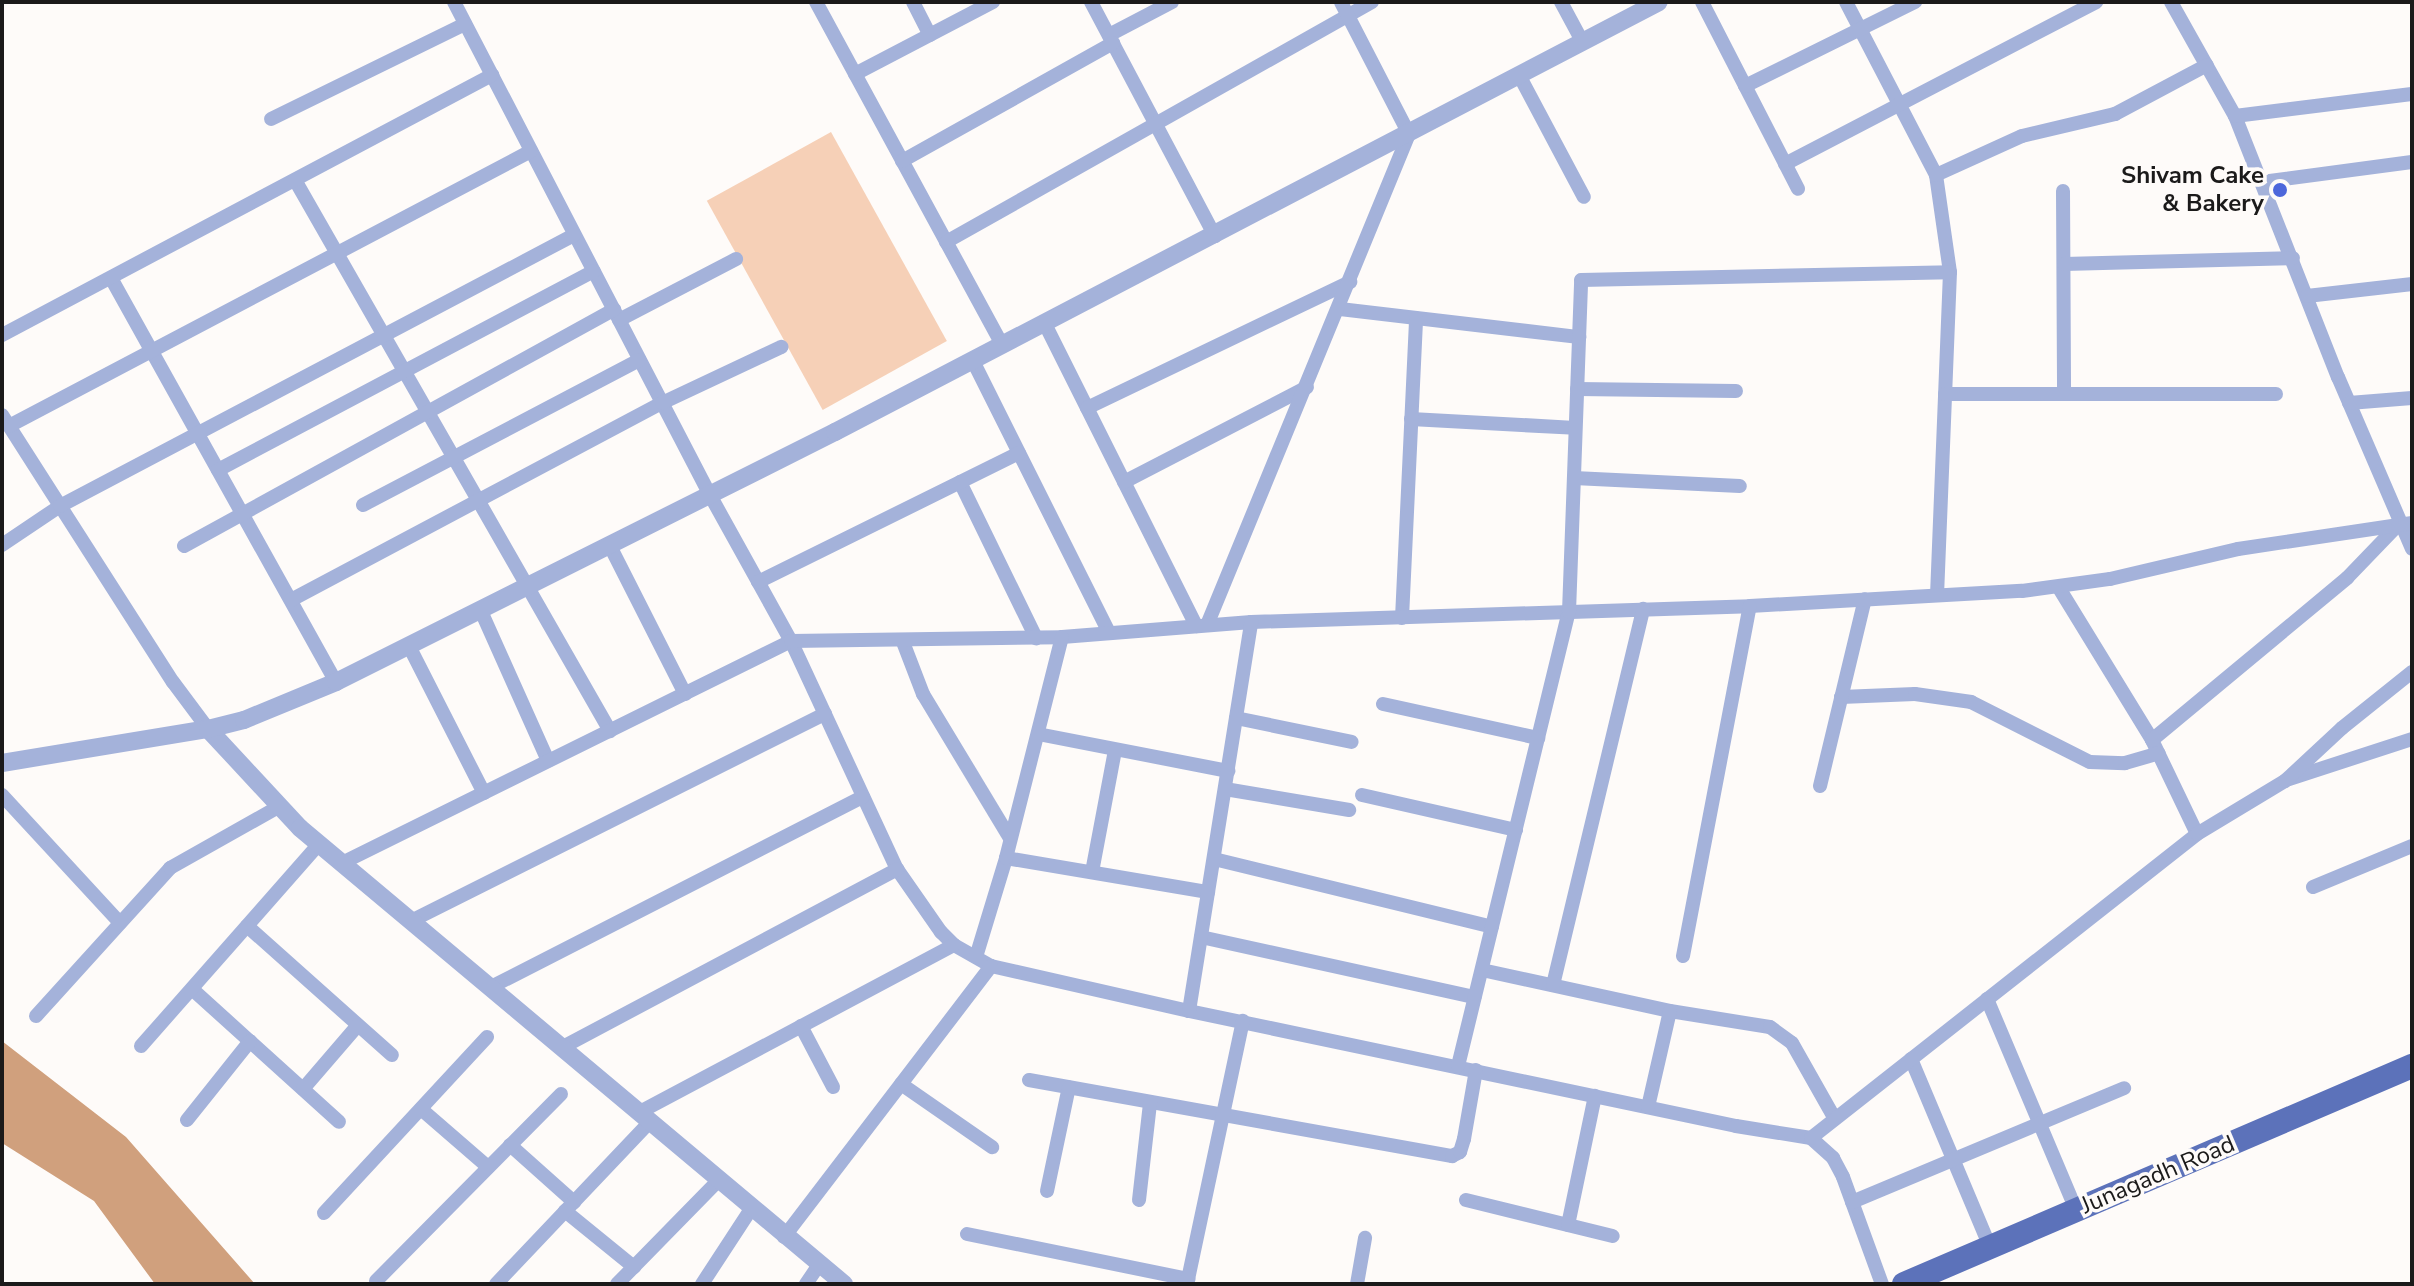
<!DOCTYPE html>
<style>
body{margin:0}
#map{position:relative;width:2414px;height:1286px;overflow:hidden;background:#fefbf9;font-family:"Nunito Sans",sans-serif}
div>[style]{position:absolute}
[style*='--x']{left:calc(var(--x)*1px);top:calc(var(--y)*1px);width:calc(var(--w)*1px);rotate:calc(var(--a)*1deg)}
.green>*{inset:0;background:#f6d0b7;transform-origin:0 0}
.water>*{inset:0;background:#d0a07d}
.minor>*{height:14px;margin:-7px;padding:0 7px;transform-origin:7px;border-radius:7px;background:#a4b2da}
.tertiary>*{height:18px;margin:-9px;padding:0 9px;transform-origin:9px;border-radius:9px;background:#a4b2da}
.primary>*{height:24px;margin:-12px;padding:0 12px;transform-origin:12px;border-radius:12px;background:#5c72ba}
.dots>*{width:22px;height:22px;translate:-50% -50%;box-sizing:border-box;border:4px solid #fefbf9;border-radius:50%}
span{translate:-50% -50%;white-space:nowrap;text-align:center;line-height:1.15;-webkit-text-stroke:7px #fefbf9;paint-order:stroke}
.poi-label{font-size:24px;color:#1b1a1a;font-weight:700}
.right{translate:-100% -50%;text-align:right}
.street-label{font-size:24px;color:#1b1a1a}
.frame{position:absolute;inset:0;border:4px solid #1b1a1a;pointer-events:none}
</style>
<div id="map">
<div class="green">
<i style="left:831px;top:132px;width:239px;height:142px;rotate:61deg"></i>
</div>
<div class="water">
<i style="clip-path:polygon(2px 1041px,126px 1137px,255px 1284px,155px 1284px,94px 1201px,2px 1143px)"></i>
</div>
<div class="minor">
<i style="--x:454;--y:2;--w:556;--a:62.56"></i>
<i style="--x:710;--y:495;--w:167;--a:61"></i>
<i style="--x:791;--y:641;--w:251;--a:65.1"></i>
<i style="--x:897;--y:869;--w:77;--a:55.1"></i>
<i style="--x:941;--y:932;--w:18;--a:45"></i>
<i style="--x:954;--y:945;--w:43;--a:29.6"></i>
<i style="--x:991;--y:966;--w:203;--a:12.8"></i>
<i style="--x:1189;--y:1011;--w:559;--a:11.87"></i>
<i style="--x:1736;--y:1126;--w:76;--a:9.1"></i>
<i style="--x:1811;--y:1138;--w:30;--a:42"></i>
<i style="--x:1833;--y:1158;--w:21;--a:62"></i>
<i style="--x:1843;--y:1177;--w:114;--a:70"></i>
<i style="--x:816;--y:2;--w:390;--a:61.5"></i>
<i style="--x:913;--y:2;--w:37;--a:63"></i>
<i style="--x:1091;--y:2;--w:265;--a:62.1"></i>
<i style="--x:1561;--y:2;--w:44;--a:61.7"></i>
<i style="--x:1702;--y:2;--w:210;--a:62.8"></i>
<i style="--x:1846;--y:2;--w:195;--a:62.5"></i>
<i style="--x:1936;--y:175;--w:98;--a:81.8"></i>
<i style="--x:1950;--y:272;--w:322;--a:92.3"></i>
<i style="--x:2171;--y:2;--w:131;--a:60.7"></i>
<i style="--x:2235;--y:116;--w:281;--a:68.5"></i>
<i style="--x:2338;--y:377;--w:187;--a:66.7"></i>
<i style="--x:1109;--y:35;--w:71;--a:-27.6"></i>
<i style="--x:855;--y:74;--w:156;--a:-27.6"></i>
<i style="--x:1519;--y:75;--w:138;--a:62"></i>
<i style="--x:1745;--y:86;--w:190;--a:-26.3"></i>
<i style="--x:2235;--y:116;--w:178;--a:-7.1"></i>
<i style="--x:271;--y:119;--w:216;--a:-26.1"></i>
<i style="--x:902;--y:161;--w:242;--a:-29.2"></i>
<i style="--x:1785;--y:164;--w:351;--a:-27.5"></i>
<i style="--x:1936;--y:175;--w:94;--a:-24.4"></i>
<i style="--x:2022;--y:136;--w:96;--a:-13.3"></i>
<i style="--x:2115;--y:114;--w:104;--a:-28"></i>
<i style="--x:295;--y:180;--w:635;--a:60.24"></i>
<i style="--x:2262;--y:182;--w:151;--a:-7.6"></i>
<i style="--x:2063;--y:191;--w:203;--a:89.7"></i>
<i style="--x:946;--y:242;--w:489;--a:-29.4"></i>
<i style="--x:2064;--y:264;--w:229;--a:-1.5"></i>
<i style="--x:111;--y:278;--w:462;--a:60.9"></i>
<i style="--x:2307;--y:296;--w:106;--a:-6.5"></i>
<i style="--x:1340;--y:309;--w:241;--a:6.7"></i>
<i style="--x:619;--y:320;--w:132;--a:-27.5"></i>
<i style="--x:1045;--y:324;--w:338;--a:63.4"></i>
<i style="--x:2;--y:335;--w:555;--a:-27.95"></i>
<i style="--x:973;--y:361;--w:303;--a:63.4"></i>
<i style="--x:1577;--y:389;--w:159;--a:0.7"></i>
<i style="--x:1945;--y:394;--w:331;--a:0"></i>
<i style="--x:2349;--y:403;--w:63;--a:-4.5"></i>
<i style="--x:1087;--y:408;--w:292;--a:-25.6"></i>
<i style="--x:2;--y:415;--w:317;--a:57.4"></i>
<i style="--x:173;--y:682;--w:59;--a:53.3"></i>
<i style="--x:1411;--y:419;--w:164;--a:3.1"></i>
<i style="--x:9;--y:426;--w:590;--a:-27.78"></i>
<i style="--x:218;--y:470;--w:425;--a:-27.9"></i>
<i style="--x:1574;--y:478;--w:166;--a:2.8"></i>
<i style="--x:960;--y:482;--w:174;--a:64"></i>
<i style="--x:1124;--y:482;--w:206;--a:-27.4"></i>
<i style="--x:363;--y:505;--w:312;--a:-27.7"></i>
<i style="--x:2;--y:545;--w:70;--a:-33.9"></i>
<i style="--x:60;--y:506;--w:581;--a:-27.8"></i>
<i style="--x:184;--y:546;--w:491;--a:-28.8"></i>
<i style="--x:610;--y:546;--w:166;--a:63.1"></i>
<i style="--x:758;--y:582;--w:291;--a:-26.3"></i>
<i style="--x:2059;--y:588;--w:178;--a:58.5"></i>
<i style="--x:2152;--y:740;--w:104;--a:64.4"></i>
<i style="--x:291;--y:600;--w:420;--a:-28"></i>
<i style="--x:662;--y:403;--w:132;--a:-25.2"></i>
<i style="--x:481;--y:611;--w:164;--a:65.9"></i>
<i style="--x:1402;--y:618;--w:300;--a:-87.3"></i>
<i style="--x:1207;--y:625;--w:531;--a:-67.64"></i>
<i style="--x:1409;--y:134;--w:148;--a:-117.3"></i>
<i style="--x:903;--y:642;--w:56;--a:69"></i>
<i style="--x:923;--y:694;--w:168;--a:58.9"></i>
<i style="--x:409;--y:646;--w:165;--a:63"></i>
<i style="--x:1841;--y:697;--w:74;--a:-2.3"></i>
<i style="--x:1915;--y:694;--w:57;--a:8.1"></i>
<i style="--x:1971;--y:702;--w:133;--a:26.8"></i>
<i style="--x:2090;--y:762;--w:35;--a:2"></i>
<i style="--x:2125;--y:763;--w:35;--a:-16"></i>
<i style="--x:1383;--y:704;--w:159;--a:12.4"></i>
<i style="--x:1236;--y:718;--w:118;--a:11.7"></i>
<i style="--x:1038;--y:734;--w:194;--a:11"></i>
<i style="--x:2152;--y:740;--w:254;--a:-39.7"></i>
<i style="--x:2347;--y:578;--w:76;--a:-46.1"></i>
<i style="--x:2289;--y:779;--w:129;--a:-18"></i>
<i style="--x:1820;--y:786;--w:192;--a:-76.5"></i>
<i style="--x:1225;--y:789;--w:126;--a:9.6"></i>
<i style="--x:2;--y:795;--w:174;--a:47.3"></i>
<i style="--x:1362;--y:795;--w:158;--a:12.8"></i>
<i style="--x:1006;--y:858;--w:205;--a:9.6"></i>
<i style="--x:1214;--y:859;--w:286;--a:13.7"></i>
<i style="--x:342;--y:863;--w:501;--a:-26.31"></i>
<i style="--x:791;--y:641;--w:271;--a:-0.8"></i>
<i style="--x:1062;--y:637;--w:190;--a:-4.5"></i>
<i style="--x:1251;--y:622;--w:499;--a:-1.8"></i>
<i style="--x:1750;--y:606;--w:272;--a:-3.2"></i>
<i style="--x:2022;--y:591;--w:89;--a:-7.8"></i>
<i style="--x:2110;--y:579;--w:131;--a:-13.2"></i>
<i style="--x:2238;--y:549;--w:176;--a:-8.5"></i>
<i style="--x:1092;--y:872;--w:124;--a:-79.3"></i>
<i style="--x:2313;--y:887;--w:107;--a:-22.5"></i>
<i style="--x:411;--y:921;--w:463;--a:-26.6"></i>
<i style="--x:247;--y:926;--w:194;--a:41.7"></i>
<i style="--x:1201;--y:937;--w:280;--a:12.4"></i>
<i style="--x:1683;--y:956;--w:356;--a:-79.2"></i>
<i style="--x:976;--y:957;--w:103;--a:-73.1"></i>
<i style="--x:1006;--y:858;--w:228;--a:-75.8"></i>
<i style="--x:1482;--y:970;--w:192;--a:12.3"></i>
<i style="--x:1670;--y:1011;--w:101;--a:9.1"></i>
<i style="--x:1770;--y:1027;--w:27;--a:36"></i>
<i style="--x:1792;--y:1043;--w:87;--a:60.5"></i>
<i style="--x:1553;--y:985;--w:387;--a:-76.5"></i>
<i style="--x:489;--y:988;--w:420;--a:-27.1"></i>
<i style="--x:192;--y:989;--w:198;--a:42.1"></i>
<i style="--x:1987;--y:999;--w:229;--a:67.1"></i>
<i style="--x:1189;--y:1011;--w:394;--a:-80.9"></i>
<i style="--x:36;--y:1016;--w:200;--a:-47.8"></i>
<i style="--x:170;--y:868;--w:126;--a:-29.4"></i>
<i style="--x:801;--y:1026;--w:69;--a:62.3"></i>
<i style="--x:141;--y:1046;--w:269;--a:-48.6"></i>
<i style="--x:561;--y:1048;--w:381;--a:-28"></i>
<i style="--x:1911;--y:1059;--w:204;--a:67.2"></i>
<i style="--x:1458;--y:1066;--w:467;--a:-76.3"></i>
<i style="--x:1569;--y:612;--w:332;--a:-87.9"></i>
<i style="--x:1581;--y:280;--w:369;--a:-1.2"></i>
<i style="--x:1029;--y:1080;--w:430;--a:10.2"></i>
<i style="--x:1452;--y:1156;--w:9;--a:-27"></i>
<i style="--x:1460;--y:1152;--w:14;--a:-73"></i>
<i style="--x:1464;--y:1139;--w:70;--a:-80.1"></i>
<i style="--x:901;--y:1084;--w:111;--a:34.7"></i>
<i style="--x:303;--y:1089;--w:84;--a:-49.3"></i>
<i style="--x:1648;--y:1107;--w:98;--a:-77.1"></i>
<i style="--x:421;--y:1109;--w:89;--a:40.9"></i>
<i style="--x:638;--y:1113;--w:358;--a:-28"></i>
<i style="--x:187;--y:1120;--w:101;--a:-51.4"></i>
<i style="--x:1811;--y:1138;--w:491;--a:-38.2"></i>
<i style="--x:2197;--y:834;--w:103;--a:-31.1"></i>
<i style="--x:2285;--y:781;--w:78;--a:-42.9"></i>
<i style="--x:2342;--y:728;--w:90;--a:-38.7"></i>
<i style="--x:510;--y:1145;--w:86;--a:41.7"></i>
<i style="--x:1047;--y:1191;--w:106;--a:-78.1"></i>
<i style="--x:1139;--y:1200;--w:98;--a:-83.5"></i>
<i style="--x:1466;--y:1200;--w:151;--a:13.8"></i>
<i style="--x:1852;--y:1202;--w:295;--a:-22.7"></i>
<i style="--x:565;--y:1211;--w:89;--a:39.1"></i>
<i style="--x:324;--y:1213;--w:240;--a:-47.2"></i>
<i style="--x:1568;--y:1225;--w:132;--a:-78.2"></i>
<i style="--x:967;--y:1234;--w:226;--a:11.5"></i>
<i style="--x:784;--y:1237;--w:341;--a:-52.6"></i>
<i style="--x:376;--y:1281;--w:263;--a:-45.3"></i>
<i style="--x:496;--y:1284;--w:222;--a:-46.5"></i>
<i style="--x:617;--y:1284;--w:144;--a:-45.6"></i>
<i style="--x:702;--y:1284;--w:90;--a:-56.8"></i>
<i style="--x:806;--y:1284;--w:22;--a:-56"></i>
<i style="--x:1187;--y:1284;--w:269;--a:-78"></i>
<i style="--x:1357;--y:1284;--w:47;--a:-80.1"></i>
</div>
<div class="tertiary">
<i style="--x:208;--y:729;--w:135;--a:47.1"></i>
<i style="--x:300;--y:828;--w:710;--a:39.97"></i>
<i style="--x:2;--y:763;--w:209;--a:-9.4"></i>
<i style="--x:208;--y:729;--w:37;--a:-14"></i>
<i style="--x:244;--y:720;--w:100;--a:-22.4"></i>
<i style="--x:336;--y:682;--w:558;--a:-26.61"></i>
<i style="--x:835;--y:432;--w:929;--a:-27.56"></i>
</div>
<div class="primary">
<i style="--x:1904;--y:1284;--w:553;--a:-23.23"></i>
</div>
<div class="dots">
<i style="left:2280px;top:190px;background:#4d67db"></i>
</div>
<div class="poi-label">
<span class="right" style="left:2264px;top:190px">Shivam Cake<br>&amp; Bakery</span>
</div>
<div class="street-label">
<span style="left:2158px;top:1175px;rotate:-23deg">Junagadh Road</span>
</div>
<div class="frame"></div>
</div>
